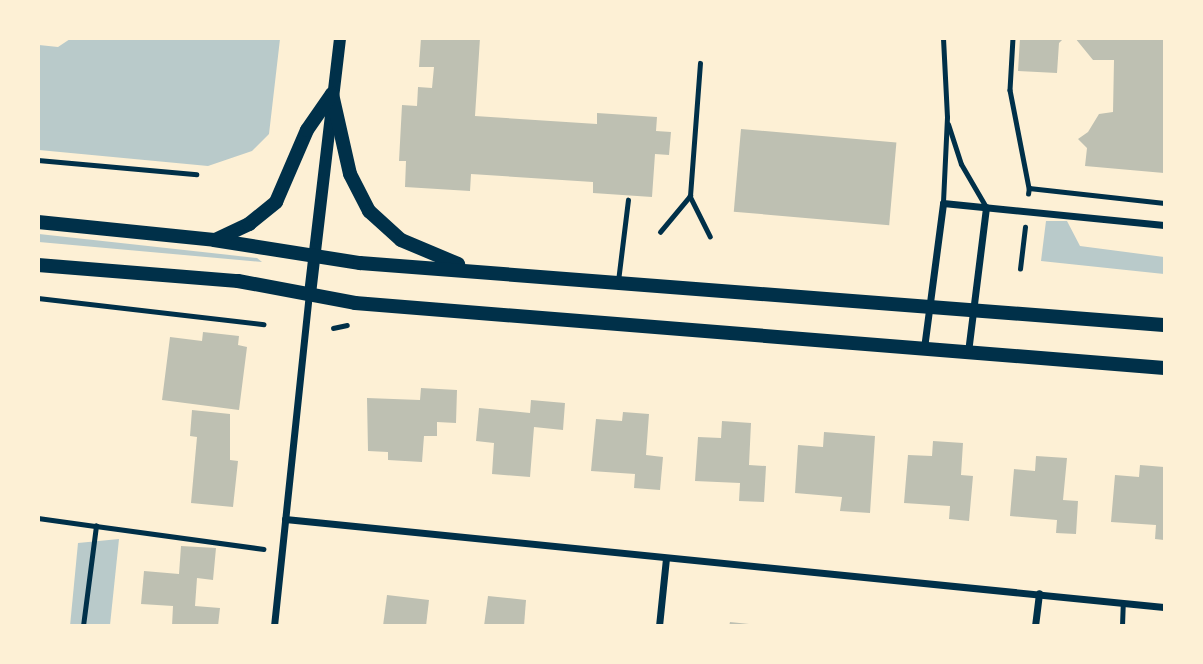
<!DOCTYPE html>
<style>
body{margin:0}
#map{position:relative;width:1203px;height:664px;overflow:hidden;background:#fdf0d5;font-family:"IBM Plex Sans",sans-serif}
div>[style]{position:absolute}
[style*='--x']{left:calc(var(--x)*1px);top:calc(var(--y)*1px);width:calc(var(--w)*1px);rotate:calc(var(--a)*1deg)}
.green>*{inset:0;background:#b9caca}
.building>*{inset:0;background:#bec0b2;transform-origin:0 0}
.path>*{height:4.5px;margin:-2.25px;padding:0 2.25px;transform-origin:2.25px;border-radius:2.25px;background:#003049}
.service>*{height:5px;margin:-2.5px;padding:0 2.5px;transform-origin:2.5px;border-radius:2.5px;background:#003049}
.minor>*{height:7px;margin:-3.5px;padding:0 3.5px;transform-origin:3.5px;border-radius:3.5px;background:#003049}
.tertiary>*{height:12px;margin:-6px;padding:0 6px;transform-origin:6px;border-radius:6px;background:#003049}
.secondary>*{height:14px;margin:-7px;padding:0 7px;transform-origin:7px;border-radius:7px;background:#003049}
span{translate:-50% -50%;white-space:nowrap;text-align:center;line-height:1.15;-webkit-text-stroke:7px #fdf0d5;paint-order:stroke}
.frame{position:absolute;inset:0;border:40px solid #fdf0d5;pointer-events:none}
</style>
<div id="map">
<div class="green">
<i style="clip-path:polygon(70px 39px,280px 39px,269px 134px,252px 151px,208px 166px,39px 150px,39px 45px,58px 47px)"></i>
<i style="clip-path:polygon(1046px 221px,1067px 221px,1080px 246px,1164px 257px,1164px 274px,1041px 261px)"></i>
<i style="clip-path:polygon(39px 234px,257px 258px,262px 262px,39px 242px)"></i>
<i style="clip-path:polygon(119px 539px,110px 625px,70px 626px,78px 543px)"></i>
</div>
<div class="building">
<i style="clip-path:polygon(421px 38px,480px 38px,475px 116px,597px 124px,597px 113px,657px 117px,656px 131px,671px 132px,669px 155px,655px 154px,652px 197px,593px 193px,593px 182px,471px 174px,470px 191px,405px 187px,406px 161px,399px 161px,402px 105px,417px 106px,418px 87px,432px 88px,434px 67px,419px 67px)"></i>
<i style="clip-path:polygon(1020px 38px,1064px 38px,1059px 43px,1057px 73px,1018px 71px)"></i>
<i style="clip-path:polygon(1075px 38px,1164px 38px,1164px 173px,1085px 166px,1087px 148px,1078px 139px,1088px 132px,1099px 114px,1113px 112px,1114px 60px,1093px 60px)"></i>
<i style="left:741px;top:129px;width:156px;height:83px;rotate:5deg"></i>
<i style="clip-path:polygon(203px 332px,239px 336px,238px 345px,247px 347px,239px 410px,162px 400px,170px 337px,202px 341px)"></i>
<i style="clip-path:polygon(421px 388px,457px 390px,456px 423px,437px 422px,437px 436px,424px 436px,422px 462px,388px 460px,388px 452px,368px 451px,367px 398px,420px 400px)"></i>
<i style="clip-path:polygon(531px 400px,565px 403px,563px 430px,534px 427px,530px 477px,492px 474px,494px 443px,476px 441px,479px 408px,530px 413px)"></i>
<i style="clip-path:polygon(192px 410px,230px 414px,230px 460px,238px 461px,233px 507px,191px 503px,197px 437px,190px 436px)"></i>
<i style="clip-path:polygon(623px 412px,649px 414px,646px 455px,663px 457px,660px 490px,634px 488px,635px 474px,591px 471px,596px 419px,622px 421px)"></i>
<i style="clip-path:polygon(722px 421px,751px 423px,749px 465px,766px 466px,764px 502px,739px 501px,740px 483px,695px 481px,698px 437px,721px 438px)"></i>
<i style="clip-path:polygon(824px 432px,875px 436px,870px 513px,840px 511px,842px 497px,795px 493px,798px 445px,823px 447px)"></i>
<i style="clip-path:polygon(933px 441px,963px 443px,961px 475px,973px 476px,969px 521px,949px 519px,950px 506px,904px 503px,908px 455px,932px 456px)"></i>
<i style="clip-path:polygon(1036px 456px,1067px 458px,1063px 500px,1078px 501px,1076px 534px,1056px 533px,1057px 520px,1010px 516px,1014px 469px,1035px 471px)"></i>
<i style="clip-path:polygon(1140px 465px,1164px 467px,1164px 540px,1155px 539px,1156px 525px,1111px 522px,1115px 475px,1139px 477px)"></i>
<i style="clip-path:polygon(181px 546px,216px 548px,213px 580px,197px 578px,195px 606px,220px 608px,218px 626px,172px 626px,173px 606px,141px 604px,144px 571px,179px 574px)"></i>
<i style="clip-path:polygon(387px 595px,429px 600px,426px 626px,383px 626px)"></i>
<i style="clip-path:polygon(488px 596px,526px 600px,524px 626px,484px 626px)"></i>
<i style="clip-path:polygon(730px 622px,749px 624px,749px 626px,729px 626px)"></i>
</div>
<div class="path">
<i style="--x:1013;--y:38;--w:52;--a:93.3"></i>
<i style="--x:1010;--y:90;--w:100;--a:79"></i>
<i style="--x:38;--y:160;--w:159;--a:5.1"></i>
<i style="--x:1028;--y:194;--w:6;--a:-81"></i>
<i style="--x:1029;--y:188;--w:136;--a:6.3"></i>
<i style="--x:690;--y:196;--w:133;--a:-85.7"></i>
<i style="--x:660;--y:232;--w:47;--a:-50.2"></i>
<i style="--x:690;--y:196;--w:45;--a:63.4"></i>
<i style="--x:1020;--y:269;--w:42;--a:-83.2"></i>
<i style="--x:38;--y:298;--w:227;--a:6.6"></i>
<i style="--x:333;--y:328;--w:14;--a:-12"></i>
<i style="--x:38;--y:518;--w:59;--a:7.9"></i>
<i style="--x:83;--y:626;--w:101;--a:-82.6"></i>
<i style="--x:96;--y:526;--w:169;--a:7.8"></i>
</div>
<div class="service">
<i style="--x:943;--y:38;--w:79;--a:87.1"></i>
<i style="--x:947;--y:117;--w:86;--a:92.7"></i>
<i style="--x:948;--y:124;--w:42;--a:72"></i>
<i style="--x:961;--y:164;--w:50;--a:59.8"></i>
<i style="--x:618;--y:281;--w:82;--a:-83"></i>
<i style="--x:1122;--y:626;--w:23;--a:-88"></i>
</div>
<div class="minor">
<i style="--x:924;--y:348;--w:146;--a:-82.5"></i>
<i style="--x:943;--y:203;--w:222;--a:5.7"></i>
<i style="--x:968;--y:352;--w:146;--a:-82.9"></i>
<i style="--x:285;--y:519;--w:883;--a:5.72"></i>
<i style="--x:274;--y:626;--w:334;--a:-84"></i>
<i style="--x:659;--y:626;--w:68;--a:-84.1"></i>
<i style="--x:1035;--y:626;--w:33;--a:-83"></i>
</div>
<div class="tertiary">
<i style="--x:310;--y:294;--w:258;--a:-83.3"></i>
</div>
<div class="secondary">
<i style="--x:332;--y:94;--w:82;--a:77.3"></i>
<i style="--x:350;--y:174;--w:42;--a:62.8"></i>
<i style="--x:369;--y:211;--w:43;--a:42.2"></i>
<i style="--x:401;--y:240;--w:62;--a:22.8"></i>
<i style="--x:38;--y:222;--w:177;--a:5.8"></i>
<i style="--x:214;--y:240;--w:148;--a:9"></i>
<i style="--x:360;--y:263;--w:806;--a:4.41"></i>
<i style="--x:215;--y:240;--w:38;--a:-25"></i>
<i style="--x:249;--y:224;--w:35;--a:-39"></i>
<i style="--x:276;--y:202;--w:78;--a:-66.7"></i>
<i style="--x:307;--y:130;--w:44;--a:-55.2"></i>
<i style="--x:38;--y:265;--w:201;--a:4.6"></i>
<i style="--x:238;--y:281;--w:119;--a:10.6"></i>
<i style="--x:355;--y:303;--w:812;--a:4.59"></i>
</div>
<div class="frame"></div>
</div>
